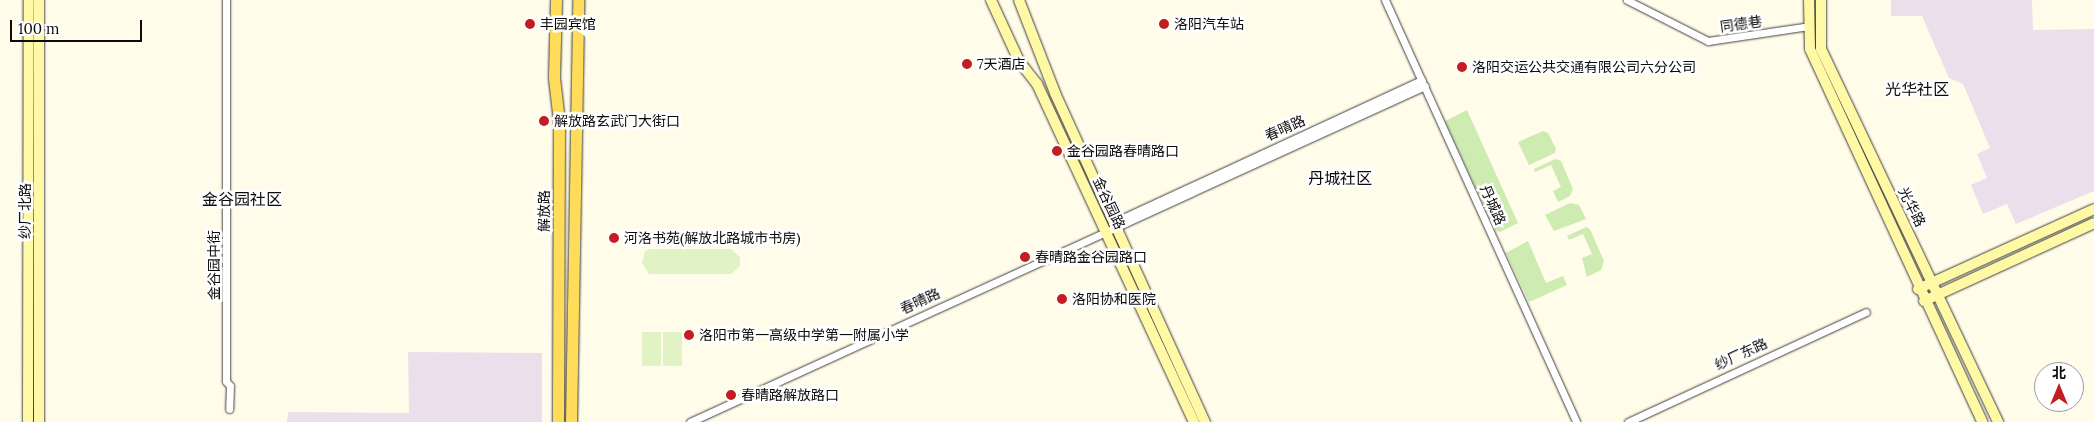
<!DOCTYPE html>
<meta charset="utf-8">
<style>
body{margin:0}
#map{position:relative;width:2094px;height:422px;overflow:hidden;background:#fffcea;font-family:Lora,"Noto Sans SC",serif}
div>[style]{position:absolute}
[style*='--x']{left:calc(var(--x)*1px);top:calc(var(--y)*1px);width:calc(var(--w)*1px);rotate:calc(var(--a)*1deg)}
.industrial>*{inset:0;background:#eadfeb}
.green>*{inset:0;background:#ceebb2}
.pitch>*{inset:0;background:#e1f2c4;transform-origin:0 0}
.roads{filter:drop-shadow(0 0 1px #3e3e3e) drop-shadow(0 0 1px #3e3e3e)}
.street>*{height:7px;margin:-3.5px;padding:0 3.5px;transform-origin:3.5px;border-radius:3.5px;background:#fff}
.secondary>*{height:10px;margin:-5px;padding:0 5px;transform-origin:5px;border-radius:5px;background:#fff8a5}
.primary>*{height:11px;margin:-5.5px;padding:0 5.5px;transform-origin:5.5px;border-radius:5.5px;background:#ffdc5a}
.dots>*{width:14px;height:14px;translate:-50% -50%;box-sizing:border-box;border:2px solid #fff;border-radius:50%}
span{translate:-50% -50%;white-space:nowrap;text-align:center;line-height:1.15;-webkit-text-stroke:5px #fff;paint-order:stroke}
.poi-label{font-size:14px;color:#0b0b0b}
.left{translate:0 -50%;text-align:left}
.street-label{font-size:14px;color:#0b0b0b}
.quarter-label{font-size:16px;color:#0b0b0b}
.north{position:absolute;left:2034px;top:362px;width:50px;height:50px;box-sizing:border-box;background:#fff;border:1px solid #9d9d9d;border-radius:50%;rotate:0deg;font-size:14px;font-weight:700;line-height:20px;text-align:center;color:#0b0b0b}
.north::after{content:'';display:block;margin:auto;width:18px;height:22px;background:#c21d20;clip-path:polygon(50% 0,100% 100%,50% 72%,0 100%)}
.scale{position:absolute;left:10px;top:20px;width:132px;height:22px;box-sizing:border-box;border:2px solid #0b0b0b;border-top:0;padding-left:6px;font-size:15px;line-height:18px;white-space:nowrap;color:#0b0b0b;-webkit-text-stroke:4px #fff;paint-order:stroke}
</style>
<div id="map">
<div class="industrial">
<i style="clip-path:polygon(1891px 0,2032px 0,2033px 30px,2094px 29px,2094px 191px,2016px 224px,2007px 204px,1983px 214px,1971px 185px,1987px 178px,1977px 154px,1990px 148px,1963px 84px,1949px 78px,1922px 16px,1891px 16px)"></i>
<i style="clip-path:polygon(408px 352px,542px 353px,542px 422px,287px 422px,288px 412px,409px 413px)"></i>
</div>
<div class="green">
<i style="clip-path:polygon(1467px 110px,1518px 223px,1500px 232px,1495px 230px,1445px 121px)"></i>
<i style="clip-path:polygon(1543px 131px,1548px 133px,1556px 149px,1555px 153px,1529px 165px,1518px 142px)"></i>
<i style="clip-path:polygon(1555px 159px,1561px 161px,1573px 189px,1570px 196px,1558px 202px,1553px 191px,1561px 187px,1551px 165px,1535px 172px,1534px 169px)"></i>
<i style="clip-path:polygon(1570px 203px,1579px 205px,1586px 219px,1554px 231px,1545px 215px)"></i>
<i style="clip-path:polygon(1586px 227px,1590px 229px,1604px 261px,1601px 270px,1587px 277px,1582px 258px,1592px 254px,1583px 234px,1569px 240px,1567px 236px)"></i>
<i style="clip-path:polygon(1528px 241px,1546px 283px,1563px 276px,1567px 285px,1529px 302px,1506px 253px)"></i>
</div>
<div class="pitch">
<i style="clip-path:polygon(650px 249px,731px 249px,740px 257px,740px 266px,731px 274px,649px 274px,642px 263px,645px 251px)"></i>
<i style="left:642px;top:332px;width:19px;height:34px"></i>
<i style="left:663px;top:332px;width:19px;height:34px"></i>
</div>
<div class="roads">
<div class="street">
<i style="--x:226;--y:0;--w:381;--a:90"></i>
<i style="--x:226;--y:381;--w:6;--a:51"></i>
<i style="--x:230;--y:386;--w:23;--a:92"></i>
<i style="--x:1385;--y:0;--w:463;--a:65.6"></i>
<i style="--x:1627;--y:0;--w:91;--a:26.8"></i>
<i style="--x:1708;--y:41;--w:102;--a:-8.4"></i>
<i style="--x:1112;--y:223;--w:341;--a:-24.8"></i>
<i style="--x:690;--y:422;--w:808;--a:-24.57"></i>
<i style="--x:1628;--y:422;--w:262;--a:-24.8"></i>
</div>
<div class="secondary">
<i style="--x:991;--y:0;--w:67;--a:65.3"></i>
<i style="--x:1019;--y:61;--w:29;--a:52"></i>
<i style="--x:1037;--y:84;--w:373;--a:65.1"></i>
<i style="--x:1019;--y:0;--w:100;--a:68.8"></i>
<i style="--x:1055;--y:93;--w:362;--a:65.5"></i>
<i style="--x:1809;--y:0;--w:49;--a:88.8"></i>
<i style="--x:1810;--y:49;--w:411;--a:65.2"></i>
<i style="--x:1821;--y:0;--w:49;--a:90"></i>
<i style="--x:1821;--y:49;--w:413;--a:64.6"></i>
<i style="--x:1918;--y:289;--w:193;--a:-24.4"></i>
<i style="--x:1924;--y:301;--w:187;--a:-24.6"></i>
<i style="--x:28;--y:422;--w:422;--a:-89.9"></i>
<i style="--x:39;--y:422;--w:422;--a:-90"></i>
</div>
<div class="primary">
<i style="--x:556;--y:0;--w:78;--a:91.5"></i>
<i style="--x:554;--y:78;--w:43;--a:83.4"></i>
<i style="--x:559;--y:121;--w:301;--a:90.2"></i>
<i style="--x:571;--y:422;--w:422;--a:-89"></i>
</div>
</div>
<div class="dots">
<i style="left:530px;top:24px;background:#c21d20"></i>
<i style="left:1164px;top:24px;background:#c21d20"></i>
<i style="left:967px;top:64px;background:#c21d20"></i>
<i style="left:1462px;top:67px;background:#c21d20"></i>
<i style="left:544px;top:121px;background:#c21d20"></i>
<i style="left:1057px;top:151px;background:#c21d20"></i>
<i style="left:614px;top:238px;background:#c21d20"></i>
<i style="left:1025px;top:257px;background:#c21d20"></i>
<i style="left:1062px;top:299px;background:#c21d20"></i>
<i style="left:689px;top:335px;background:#c21d20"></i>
<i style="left:731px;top:395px;background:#c21d20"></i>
</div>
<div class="poi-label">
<span class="left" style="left:540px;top:24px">丰园宾馆</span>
<span class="left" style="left:1174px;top:24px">洛阳汽车站</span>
<span class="left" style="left:977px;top:64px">7天酒店</span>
<span class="left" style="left:1472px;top:67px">洛阳交运公共交通有限公司六分公司</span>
<span class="left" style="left:554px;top:121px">解放路玄武门大街口</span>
<span class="left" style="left:1067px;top:151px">金谷园路春晴路口</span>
<span class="left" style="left:624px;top:238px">河洛书苑(解放北路城市书房)</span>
<span class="left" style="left:1035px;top:257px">春晴路金谷园路口</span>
<span class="left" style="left:1072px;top:299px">洛阳协和医院</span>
<span class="left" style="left:699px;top:335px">洛阳市第一高级中学第一附属小学</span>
<span class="left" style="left:741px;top:395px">春晴路解放路口</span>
</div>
<div class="street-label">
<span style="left:1741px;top:24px;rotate:-8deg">同德巷</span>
<span style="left:1285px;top:128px;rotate:-24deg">春晴路</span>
<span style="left:1109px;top:203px;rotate:65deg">金谷园路</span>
<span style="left:1493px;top:205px;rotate:66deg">丹城路</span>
<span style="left:1912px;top:207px;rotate:63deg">光华路</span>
<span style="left:25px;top:211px;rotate:-90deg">纱厂北路</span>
<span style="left:544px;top:211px;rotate:-90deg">解放路</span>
<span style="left:214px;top:265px;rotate:-90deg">金谷园中街</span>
<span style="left:920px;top:301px;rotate:-25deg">春晴路</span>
<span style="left:1741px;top:354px;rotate:-25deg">纱厂东路</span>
</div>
<div class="quarter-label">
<span style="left:1917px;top:89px">光华社区</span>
<span style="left:1340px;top:178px">丹城社区</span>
<span style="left:242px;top:199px">金谷园社区</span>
</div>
<div class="north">北</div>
<div class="scale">100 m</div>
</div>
